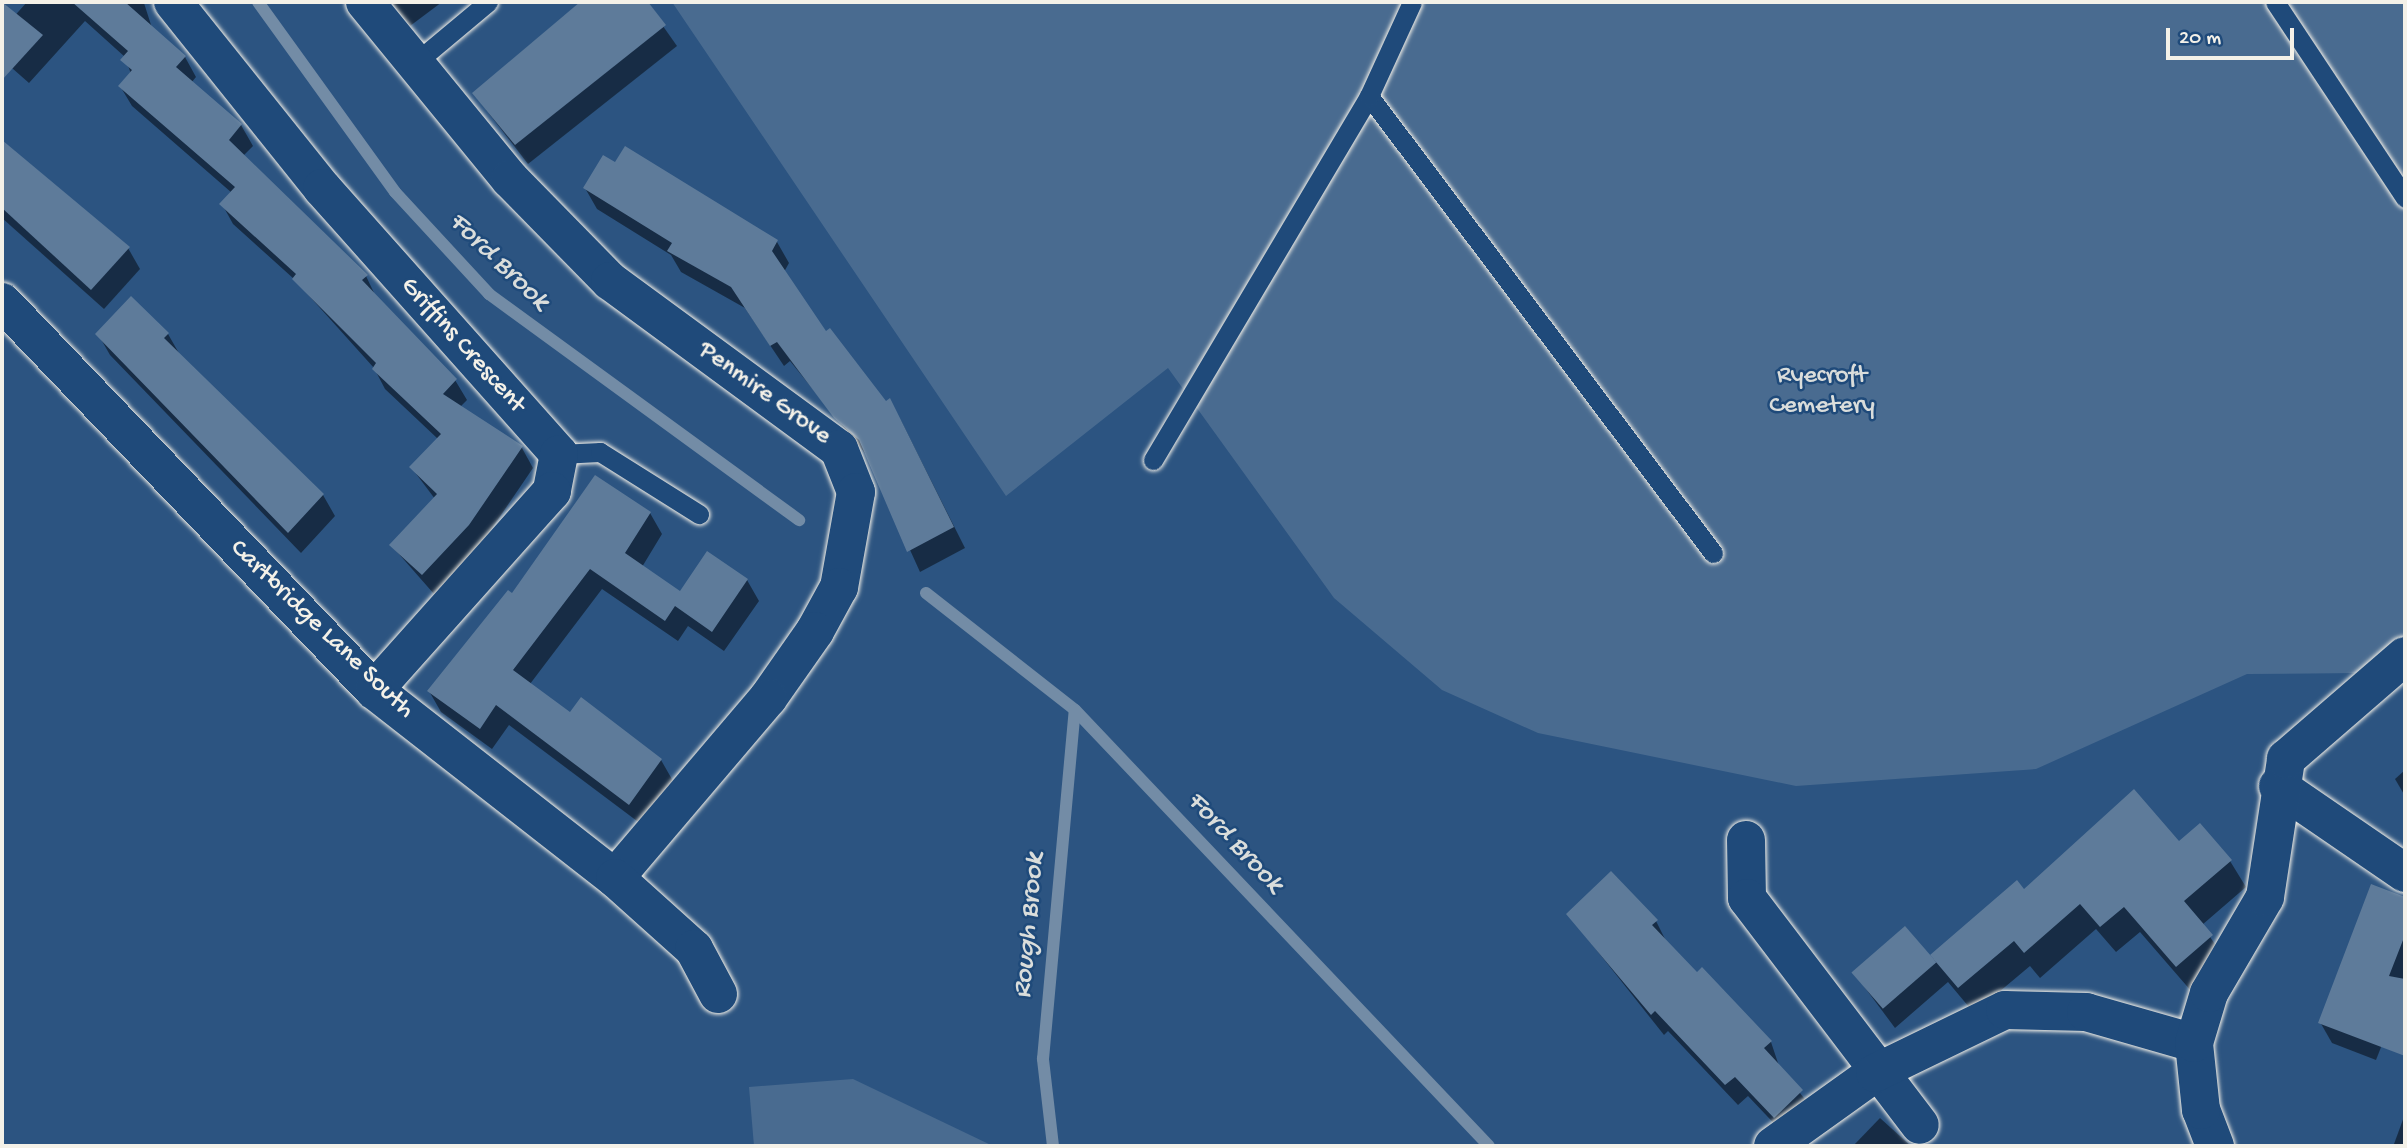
<!DOCTYPE html>
<style>
body{margin:0}
#map{position:relative;width:2407px;height:1148px;overflow:hidden;background:#2c5481;font-family:"Gochi Hand",sans-serif}
div>[style]{position:absolute}
[style*='--x']{left:calc(var(--x)*1px);top:calc(var(--y)*1px);width:calc(var(--w)*1px);rotate:calc(var(--a)*1deg)}
.green>*{inset:0;background:#496b90}
.shadow>*{inset:0;background:#0007}
.stream>*{height:12px;margin:-6px;padding:0 6px;transform-origin:6px;border-radius:6px;background:#738ca6}
.building>*{inset:0;background:#5e7b9a;transform-origin:0 0}
.roads{filter:drop-shadow(0 0 2px #f4f1e8) drop-shadow(0 0 2px #f4f1e8)}
.lane>*{height:19px;margin:-9.5px;padding:0 9.5px;transform-origin:9.5px;border-radius:9.5px;background:#1f4a7a}
.street>*{height:38px;margin:-19px;padding:0 19px;transform-origin:19px;border-radius:19px;background:#1f4a7a}
span{translate:-50% -50%;white-space:nowrap;text-align:center;line-height:1.15;-webkit-text-stroke:5px #1f4a7a;paint-order:stroke}
.street-label{font-size:26px;color:#f4f1e8}
.park-label{font-size:26px;color:#dadddb}
.water-label{font-size:28px;color:#dadddb;font-style:italic}
.frame{position:absolute;inset:0;border:4px solid #f4f1e8;pointer-events:none}
.scale{position:absolute;left:2166px;top:28px;width:128px;height:32px;box-sizing:border-box;border:4px solid #f4f1e8;border-top:0;padding-left:9px;font-size:21px;line-height:24px;white-space:nowrap;color:#f4f1e8;-webkit-text-stroke:5px #1f4a7a;paint-order:stroke}
</style>
<div id="map">
<div class="green">
<i style="clip-path:polygon(672px 2px,2405px 2px,2405px 635px,2359px 673px,2247px 674px,2036px 769px,1796px 786px,1538px 733px,1442px 690px,1334px 598px,1168px 368px,1006px 496px)"></i>
<i style="clip-path:polygon(853px 1079px,993px 1146px,754px 1146px,749px 1087px)"></i>
</div>
<div class="shadow">
<i style="clip-path:polygon(27px 2px,144px 3px,152px 28px,185px 57px,196px 77px,191px 83px,241px 125px,253px 146px,243px 156px,366px 276px,376px 297px,455px 380px,467px 400px,460px 407px,522px 448px,533px 468px,480px 546px,434px 594px,391px 545px,435px 499px,411px 467px,438px 439px,385px 389px,374px 368px,294px 279px,233px 224px,222px 204px,232px 193px,132px 106px,120px 86px,131px 74px,125px 57px,85px 21px,29px 83px,4px 61px,2px 30px)"></i>
<i style="clip-path:polygon(391px 2px,442px 2px,410px 26px)"></i>
<i style="clip-path:polygon(584px 2px,646px 2px,677px 46px,528px 164px,474px 94px)"></i>
<i style="clip-path:polygon(2px 143px,128px 248px,140px 269px,104px 309px,2px 218px)"></i>
<i style="clip-path:polygon(585px 188px,777px 242px,789px 263px,784px 272px,826px 334px,901px 421px,965px 548px,920px 572px,868px 457px,790px 361px,784px 366px,745px 308px,681px 272px,671px 255px,597px 209px)"></i>
<i style="clip-path:polygon(98px 334px,168px 334px,180px 355px,323px 495px,335px 516px,301px 553px,110px 355px)"></i>
<i style="clip-path:polygon(650px 513px,662px 534px,642px 567px,680px 593px,747px 580px,759px 601px,724px 651px,688px 626px,678px 641px,602px 589px,530px 684px,570px 715px,661px 760px,673px 781px,641px 824px,509px 725px,492px 749px,441px 712px,429px 691px,513px 596px)"></i>
<i style="clip-path:polygon(2405px 770px,2405px 796px,2395px 779px)"></i>
<i style="clip-path:polygon(2178px 844px,2230px 861px,2246px 887px,2202px 925px,2227px 962px,2192px 992px,2140px 932px,2116px 952px,2096px 929px,2040px 978px,2030px 966px,1974px 1013px,1948px 982px,1895px 1028px,1854px 973px,1905px 928px,1935px 964px,1932px 955px,2024px 891px)"></i>
<i style="clip-path:polygon(2372px 886px,2405px 899px,2405px 986px,2376px 1060px,2332px 1043px,2320px 1022px)"></i>
<i style="clip-path:polygon(1568px 914px,1656px 921px,1667px 943px,1696px 974px,1702px 969px,1771px 1042px,1779px 1066px,1814px 1111px,1787px 1137px,1748px 1096px,1738px 1105px,1668px 1031px,1664px 1035px)"></i>
<i style="clip-path:polygon(2405px 1114px,2405px 1146px,2396px 1146px,2394px 1144px)"></i>
<i style="clip-path:polygon(1880px 1118px,1911px 1146px,1853px 1146px)"></i>
</div>
<div class="stream">
<i style="--x:258;--y:2;--w:234;--a:54.2"></i>
<i style="--x:395;--y:192;--w:139;--a:47.3"></i>
<i style="--x:489;--y:294;--w:384;--a:36.1"></i>
<i style="--x:926;--y:593;--w:189;--a:38.1"></i>
<i style="--x:1075;--y:710;--w:601;--a:46.48"></i>
<i style="--x:1053;--y:1146;--w:88;--a:-96.6"></i>
<i style="--x:1043;--y:1059;--w:350;--a:-84.8"></i>
</div>
<div class="building">
<i style="clip-path:polygon(2px 2px,43px 35px,2px 80px)"></i>
<i style="clip-path:polygon(72px 2px,125px 2px,186px 56px,176px 67px,242px 124px,229px 140px,368px 275px,362px 280px,457px 379px,443px 394px,523px 446px,469px 525px,422px 575px,389px 545px,437px 494px,409px 467px,441px 434px,372px 369px,376px 363px,292px 279px,296px 274px,219px 204px,235px 187px,118px 86px,132px 70px,120px 60px,128px 51px)"></i>
<i style="clip-path:polygon(580px 2px,648px 2px,666px 25px,515px 145px,472px 93px)"></i>
<i style="clip-path:polygon(2px 140px,130px 247px,91px 290px,2px 208px)"></i>
<i style="clip-path:polygon(625px 146px,778px 240px,772px 251px,826px 331px,830px 328px,886px 401px,890px 398px,954px 527px,907px 552px,859px 440px,834px 418px,777px 342px,770px 346px,731px 287px,667px 251px,672px 243px,583px 188px,603px 155px,615px 162px)"></i>
<i style="clip-path:polygon(131px 296px,169px 333px,164px 338px,324px 494px,288px 533px,95px 334px)"></i>
<i style="clip-path:polygon(595px 475px,651px 512px,625px 553px,680px 591px,707px 551px,748px 579px,712px 632px,675px 606px,665px 621px,590px 569px,513px 670px,570px 712px,581px 697px,662px 759px,629px 805px,496px 705px,480px 729px,427px 691px,508px 590px,512px 593px)"></i>
<i style="clip-path:polygon(2134px 789px,2179px 841px,2200px 823px,2232px 860px,2184px 901px,2213px 935px,2176px 967px,2124px 907px,2100px 927px,2080px 904px,2024px 953px,2014px 941px,1958px 988px,1930px 955px,2017px 880px,2024px 889px)"></i>
<i style="clip-path:polygon(1611px 871px,1658px 920px,1652px 925px,1697px 972px,1702px 967px,1772px 1041px,1764px 1048px,1803px 1090px,1774px 1118px,1735px 1077px,1725px 1085px,1655px 1011px,1651px 1015px,1566px 914px)"></i>
<i style="clip-path:polygon(2371px 884px,2405px 897px,2405px 935px,2389px 976px,2405px 979px,2405px 1056px,2318px 1023px)"></i>
<i style="left:1905px;top:926px;width:48px;height:71px;rotate:49deg"></i>
</div>
<div class="roads">
<div class="lane">
<i style="--x:2275;--y:2;--w:235;--a:56.4"></i>
<i style="--x:415;--y:63;--w:95;--a:-39.9"></i>
<i style="--x:1369;--y:96;--w:572;--a:53.03"></i>
<i style="--x:559;--y:454;--w:41;--a:-2.8"></i>
<i style="--x:600;--y:452;--w:117;--a:32.1"></i>
<i style="--x:1153;--y:460;--w:423;--a:-59.3"></i>
<i style="--x:1369;--y:96;--w:103;--a:-65.4"></i>
</div>
<div class="street">
<i style="--x:173;--y:2;--w:238;--a:51.3"></i>
<i style="--x:322;--y:188;--w:356;--a:48.3"></i>
<i style="--x:559;--y:454;--w:38;--a:101"></i>
<i style="--x:552;--y:491;--w:267;--a:131.8"></i>
<i style="--x:365;--y:2;--w:229;--a:50.7"></i>
<i style="--x:510;--y:179;--w:143;--a:45.6"></i>
<i style="--x:610;--y:281;--w:284;--a:36.3"></i>
<i style="--x:839;--y:449;--w:46;--a:68.4"></i>
<i style="--x:856;--y:492;--w:97;--a:100.1"></i>
<i style="--x:839;--y:587;--w:50;--a:118.6"></i>
<i style="--x:815;--y:631;--w:82;--a:125"></i>
<i style="--x:768;--y:698;--w:236;--a:130.4"></i>
<i style="--x:2;--y:302;--w:538;--a:46.21"></i>
<i style="--x:374;--y:690;--w:306;--a:38"></i>
<i style="--x:615;--y:878;--w:106;--a:41.9"></i>
<i style="--x:694;--y:949;--w:51;--a:61.9"></i>
<i style="--x:2278;--y:786;--w:154;--a:34.4"></i>
<i style="--x:1746;--y:840;--w:58;--a:89"></i>
<i style="--x:1747;--y:898;--w:285;--a:52.7"></i>
<i style="--x:1773;--y:1146;--w:125;--a:-35.6"></i>
<i style="--x:1875;--y:1073;--w:144;--a:-25.9"></i>
<i style="--x:2005;--y:1010;--w:81;--a:1.4"></i>
<i style="--x:2086;--y:1012;--w:112;--a:16"></i>
<i style="--x:2215;--y:1146;--w:39;--a:-111"></i>
<i style="--x:2201;--y:1110;--w:67;--a:-96"></i>
<i style="--x:2194;--y:1043;--w:52;--a:-73.3"></i>
<i style="--x:2209;--y:993;--w:111;--a:-59.7"></i>
<i style="--x:2265;--y:897;--w:140;--a:-81.3"></i>
<i style="--x:2286;--y:759;--w:157;--a:-40.9"></i>
</div>
</div>
<div class="street-label">
<span style="left:462px;top:346px;rotate:48deg">Griffins Crescent</span>
<span style="left:764px;top:394px;rotate:36deg">Penmire Grove</span>
<span style="left:321px;top:630px;rotate:44deg">Cartbridge Lane South</span>
</div>
<div class="park-label">
<span style="left:1822px;top:392px">Ryecroft<br>Cemetery</span>
</div>
<div class="water-label">
<span style="left:498px;top:262px;rotate:44deg">Ford Brook</span>
<span style="left:1234px;top:843px;rotate:47deg">Ford Brook</span>
<span style="left:1030px;top:926px;rotate:-85deg">Rough Brook</span>
</div>
<div class="frame"></div>
<div class="scale">20 m</div>
</div>
